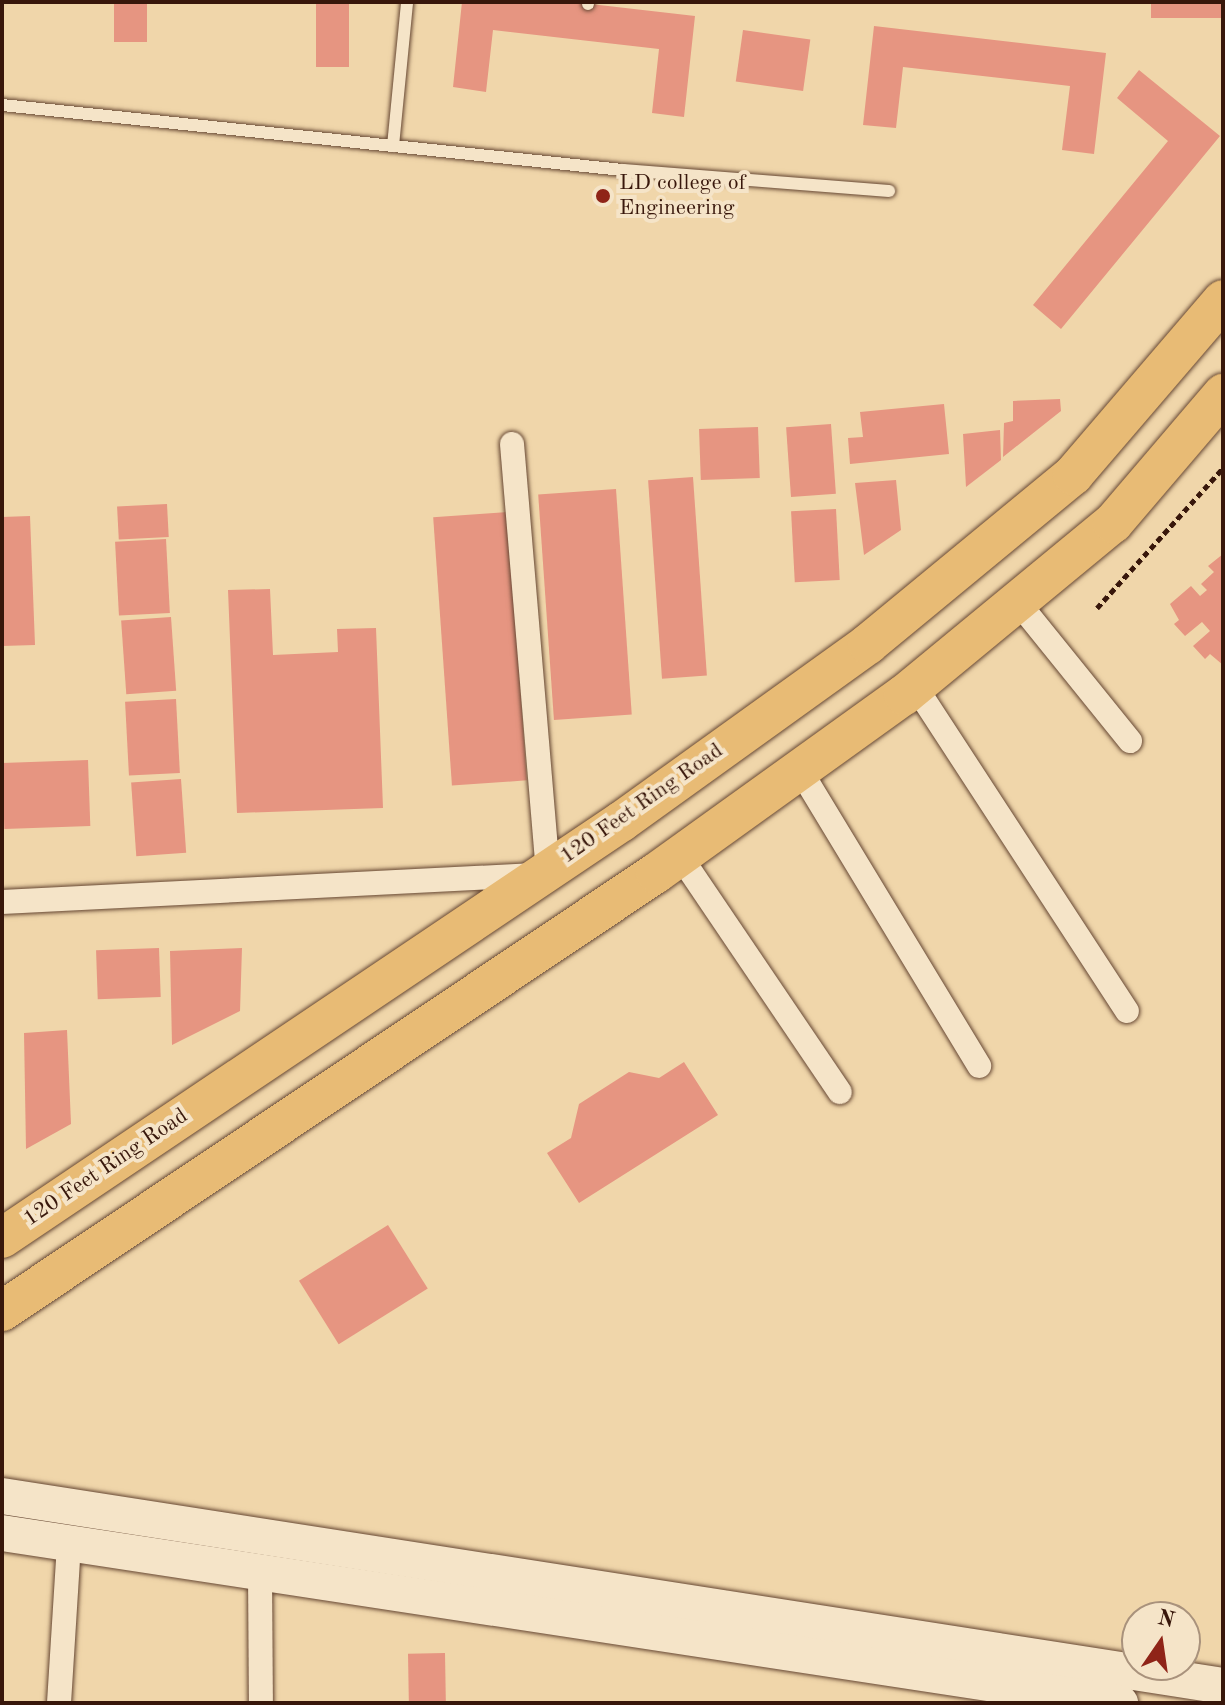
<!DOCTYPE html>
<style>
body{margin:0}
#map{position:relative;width:1225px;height:1705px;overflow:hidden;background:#f0d6aa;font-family:"Old Standard TT",serif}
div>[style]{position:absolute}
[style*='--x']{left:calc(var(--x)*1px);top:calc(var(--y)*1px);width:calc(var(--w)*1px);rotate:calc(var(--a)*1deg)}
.building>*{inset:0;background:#e69581;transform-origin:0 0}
.path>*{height:5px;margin-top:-2.5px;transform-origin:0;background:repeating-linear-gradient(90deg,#38170b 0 6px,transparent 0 10px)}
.roads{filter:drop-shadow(0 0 2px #664733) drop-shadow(0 0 2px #664733)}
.lane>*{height:12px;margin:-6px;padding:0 6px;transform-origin:6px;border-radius:6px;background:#f5e4c8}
.street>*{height:24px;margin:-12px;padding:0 12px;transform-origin:12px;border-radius:12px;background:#f5e4c8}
.secondary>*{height:36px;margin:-18px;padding:0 18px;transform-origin:18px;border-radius:18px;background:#f5e4c8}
.primary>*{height:40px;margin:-20px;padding:0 20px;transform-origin:20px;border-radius:20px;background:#e8bb75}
.dots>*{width:22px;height:22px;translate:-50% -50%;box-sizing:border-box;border:4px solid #f5e4c8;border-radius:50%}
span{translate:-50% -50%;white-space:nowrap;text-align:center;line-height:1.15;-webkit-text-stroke:8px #f5e4c8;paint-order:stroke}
.poi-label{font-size:22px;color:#38170b}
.left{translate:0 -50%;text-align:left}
.street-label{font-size:22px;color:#38170b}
.frame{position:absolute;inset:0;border:4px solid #38170b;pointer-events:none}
.north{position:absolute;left:1121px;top:1601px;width:80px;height:80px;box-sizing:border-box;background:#f5e4c8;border:2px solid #a9927c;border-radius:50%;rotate:13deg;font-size:22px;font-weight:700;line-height:32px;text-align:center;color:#38170b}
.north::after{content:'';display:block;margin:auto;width:28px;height:36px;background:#8f2418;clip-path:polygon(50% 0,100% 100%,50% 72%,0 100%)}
</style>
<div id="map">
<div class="building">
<i style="left:114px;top:2px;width:33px;height:40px"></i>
<i style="left:316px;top:2px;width:33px;height:65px"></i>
<i style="clip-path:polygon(462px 2px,573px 2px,695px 16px,684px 117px,652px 113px,659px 49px,493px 30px,486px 92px,453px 87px)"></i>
<i style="left:1151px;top:2px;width:72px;height:16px"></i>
<i style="clip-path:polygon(874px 26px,1106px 53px,1094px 154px,1062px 150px,1070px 86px,903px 67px,896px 128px,863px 125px)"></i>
<i style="left:743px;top:30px;width:68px;height:52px;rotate:8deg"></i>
<i style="clip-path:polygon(1139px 70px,1220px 136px,1061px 329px,1033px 305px,1168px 141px,1117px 98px)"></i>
<i style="clip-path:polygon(1060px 399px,1061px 411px,1003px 457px,1004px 423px,1013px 421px,1013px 401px)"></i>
<i style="clip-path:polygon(944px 404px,949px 454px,850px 464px,848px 438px,863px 437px,860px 412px)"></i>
<i style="left:831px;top:424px;width:70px;height:45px;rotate:86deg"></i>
<i style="left:758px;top:427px;width:51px;height:59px;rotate:88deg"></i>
<i style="clip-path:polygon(1000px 430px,1001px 460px,966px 487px,963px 434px)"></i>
<i style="left:693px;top:477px;width:199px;height:45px;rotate:86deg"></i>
<i style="clip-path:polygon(896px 480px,901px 530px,864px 555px,855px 483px)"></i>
<i style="left:616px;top:489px;width:226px;height:78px;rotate:86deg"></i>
<i style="left:167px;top:504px;width:33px;height:50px;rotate:87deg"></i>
<i style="left:836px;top:509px;width:71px;height:45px;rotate:87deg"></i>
<i style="left:508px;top:512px;width:269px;height:75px;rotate:86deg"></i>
<i style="clip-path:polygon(30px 516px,35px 645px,2px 646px,2px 517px)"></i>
<i style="left:166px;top:539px;width:74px;height:51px;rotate:87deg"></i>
<i style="clip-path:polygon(1223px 554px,1223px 665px,1210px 654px,1205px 659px,1193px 646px,1210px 631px,1202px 622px,1185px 636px,1174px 624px,1179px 620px,1170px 604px,1191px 586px,1200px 596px,1207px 590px,1201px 584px,1214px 572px,1208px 566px)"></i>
<i style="clip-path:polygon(270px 589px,273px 655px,338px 652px,337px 629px,376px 628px,383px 808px,237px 813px,228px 590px)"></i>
<i style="left:171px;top:617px;width:74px;height:50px;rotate:86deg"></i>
<i style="left:176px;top:699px;width:74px;height:51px;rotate:87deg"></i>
<i style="left:88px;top:760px;width:66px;height:86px;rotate:88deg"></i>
<i style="left:181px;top:779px;width:74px;height:50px;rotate:86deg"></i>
<i style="left:159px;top:948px;width:49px;height:63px;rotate:88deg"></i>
<i style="clip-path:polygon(242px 948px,240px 1011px,172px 1045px,170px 951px)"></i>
<i style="clip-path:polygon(67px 1030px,71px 1124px,26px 1149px,24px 1033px)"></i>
<i style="clip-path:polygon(684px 1062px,718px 1115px,579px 1203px,547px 1153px,571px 1138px,579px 1104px,629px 1072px,659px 1078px)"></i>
<i style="left:388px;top:1225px;width:75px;height:105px;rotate:58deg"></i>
<i style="left:445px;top:1653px;width:50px;height:37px;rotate:89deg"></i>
</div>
<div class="path">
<i style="--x:1097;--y:608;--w:188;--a:-48"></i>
</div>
<div class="roads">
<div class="lane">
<i style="--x:588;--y:4;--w:2;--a:-90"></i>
<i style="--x:2;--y:105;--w:624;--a:5.98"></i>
<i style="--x:623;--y:170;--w:267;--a:4.5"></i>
<i style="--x:393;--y:146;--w:145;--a:-84.4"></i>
</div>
<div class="street">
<i style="--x:512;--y:444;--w:428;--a:85.2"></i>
<i style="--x:1017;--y:601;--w:180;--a:51.1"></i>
<i style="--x:915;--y:686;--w:388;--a:56.9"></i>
<i style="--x:800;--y:770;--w:346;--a:58.8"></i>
<i style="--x:680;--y:856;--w:285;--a:55.9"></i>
<i style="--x:2;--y:902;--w:534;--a:-2.9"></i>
<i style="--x:260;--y:1572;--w:131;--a:89.6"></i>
<i style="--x:59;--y:1703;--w:160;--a:-86.4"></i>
</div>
<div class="secondary">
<i style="--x:2;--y:1496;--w:1236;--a:8.84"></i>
<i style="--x:2;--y:1533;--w:1131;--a:8.65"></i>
</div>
<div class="primary">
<i style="--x:2;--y:1238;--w:747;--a:-33.92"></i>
<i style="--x:622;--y:821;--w:303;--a:-35.7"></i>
<i style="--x:868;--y:644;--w:266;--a:-39.5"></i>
<i style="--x:1073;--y:475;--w:230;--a:-49.4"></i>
<i style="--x:2;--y:1311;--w:787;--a:-33.81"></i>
<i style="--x:656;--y:873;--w:305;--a:-35.7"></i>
<i style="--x:904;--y:695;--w:271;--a:-39.5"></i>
<i style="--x:1113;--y:523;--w:170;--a:-49.5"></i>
</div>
</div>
<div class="dots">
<i style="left:603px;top:196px;background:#8f2418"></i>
</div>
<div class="poi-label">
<span class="left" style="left:619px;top:196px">LD college of<br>Engineering</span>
</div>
<div class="street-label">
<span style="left:642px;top:804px;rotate:-35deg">120 Feet Ring Road</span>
<span style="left:106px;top:1168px;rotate:-34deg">120 Feet Ring Road</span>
</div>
<div class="frame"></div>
<div class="north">N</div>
</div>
